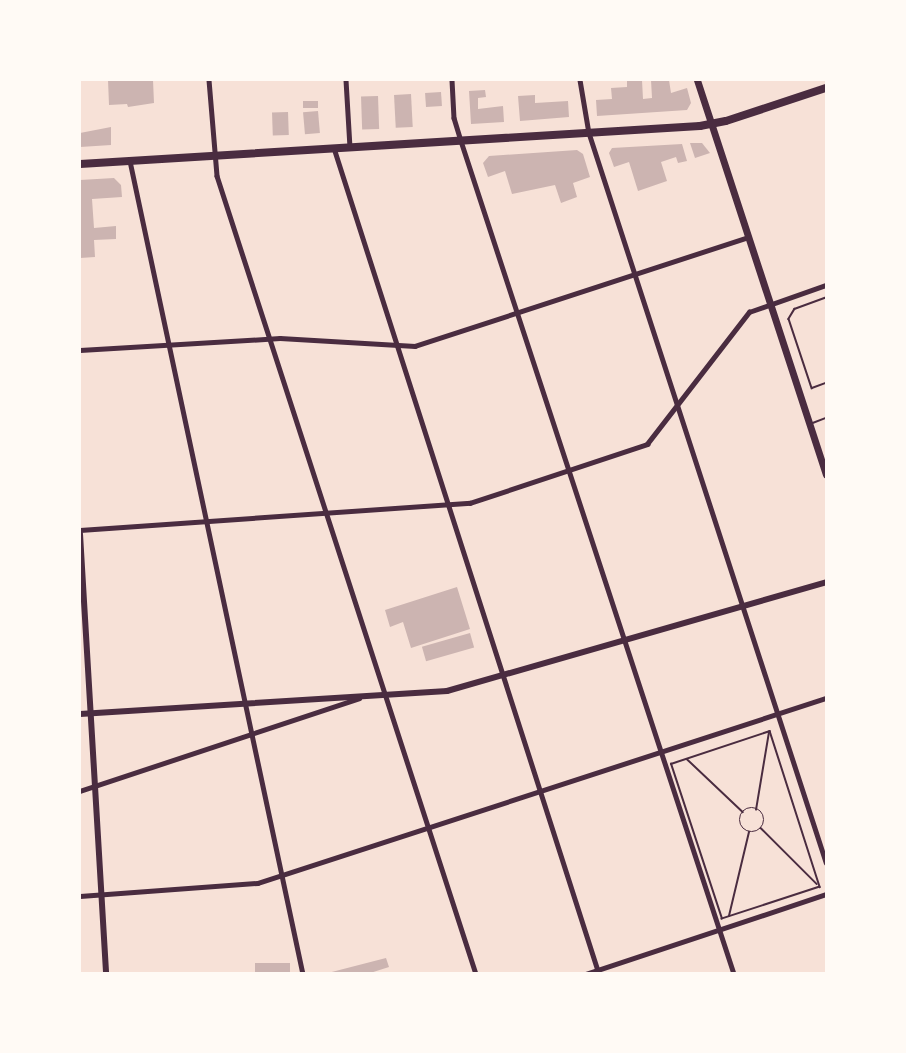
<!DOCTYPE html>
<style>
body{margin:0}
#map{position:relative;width:906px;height:1053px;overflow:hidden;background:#f7e1d7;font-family:Inter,sans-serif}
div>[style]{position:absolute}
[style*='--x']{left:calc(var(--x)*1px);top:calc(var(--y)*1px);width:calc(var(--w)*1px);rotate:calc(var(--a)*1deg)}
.building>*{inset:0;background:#ccb4b1;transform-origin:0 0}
.path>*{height:1.5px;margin:-0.75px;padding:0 0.75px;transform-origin:0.75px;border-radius:0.75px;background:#4a2c40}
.path>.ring{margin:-0.75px;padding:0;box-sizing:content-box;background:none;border:1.5px solid #4a2c40;border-radius:50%}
.service>*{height:2px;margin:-1px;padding:0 1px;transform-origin:1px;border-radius:1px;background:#4a2c40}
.minor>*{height:4.5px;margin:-2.25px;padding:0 2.25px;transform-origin:2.25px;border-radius:2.25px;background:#4a2c40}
.tertiary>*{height:6px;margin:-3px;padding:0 3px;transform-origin:3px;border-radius:3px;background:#4a2c40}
.secondary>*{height:7px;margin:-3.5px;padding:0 3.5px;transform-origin:3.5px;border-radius:3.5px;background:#4a2c40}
.primary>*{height:8px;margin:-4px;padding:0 4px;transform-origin:4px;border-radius:4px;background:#4a2c40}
span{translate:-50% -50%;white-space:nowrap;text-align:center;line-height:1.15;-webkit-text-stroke:4.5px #fffaf5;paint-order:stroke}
.frame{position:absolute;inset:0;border:81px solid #fffaf5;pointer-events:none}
</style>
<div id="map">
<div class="building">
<i style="clip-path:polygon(108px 80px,153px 80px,154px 103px,128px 107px,127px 104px,109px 105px)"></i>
<i style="clip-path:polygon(627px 80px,642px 80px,643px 99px,652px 98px,651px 80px,669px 80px,671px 93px,687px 88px,691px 103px,687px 110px,597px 116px,596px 100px,612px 99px,611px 88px,627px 87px)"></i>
<i style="clip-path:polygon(485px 90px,486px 97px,478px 98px,478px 109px,503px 106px,504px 122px,471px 124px,469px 91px)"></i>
<i style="left:441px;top:92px;width:14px;height:16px;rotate:86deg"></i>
<i style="left:411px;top:94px;width:33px;height:17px;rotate:87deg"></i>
<i style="clip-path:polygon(535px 95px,535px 103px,568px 101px,569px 117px,520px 121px,518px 96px)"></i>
<i style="left:378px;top:96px;width:33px;height:17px;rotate:88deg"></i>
<i style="left:318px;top:101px;width:7px;height:15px;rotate:90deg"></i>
<i style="left:318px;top:111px;width:22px;height:15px;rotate:85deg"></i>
<i style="left:288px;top:112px;width:23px;height:16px;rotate:88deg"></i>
<i style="clip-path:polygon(111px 127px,111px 145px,80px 147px,80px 133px)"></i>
<i style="clip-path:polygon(690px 143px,702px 143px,710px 153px,695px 158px)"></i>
<i style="clip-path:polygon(682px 144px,687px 161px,678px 163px,676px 157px,661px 162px,667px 181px,638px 191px,629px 162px,614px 167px,609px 153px,612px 148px)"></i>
<i style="clip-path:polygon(577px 150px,583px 154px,590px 177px,573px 183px,577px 197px,561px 203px,555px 185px,512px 194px,505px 171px,488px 177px,483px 163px,489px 156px)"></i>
<i style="clip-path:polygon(114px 178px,121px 185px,122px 197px,92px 199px,94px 228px,116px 226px,116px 239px,94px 240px,95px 257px,80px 258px,80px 180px)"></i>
<i style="clip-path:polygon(457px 587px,470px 629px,411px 648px,403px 622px,390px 627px,385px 610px)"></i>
<i style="left:470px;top:633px;width:15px;height:50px;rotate:74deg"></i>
<i style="clip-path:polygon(386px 958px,389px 967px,367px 974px,324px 974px)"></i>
<i style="left:290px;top:963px;width:11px;height:35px;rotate:90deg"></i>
</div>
<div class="path">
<i style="--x:826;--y:298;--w:33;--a:160"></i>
<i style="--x:795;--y:309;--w:12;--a:121"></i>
<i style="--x:789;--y:319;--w:73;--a:71.6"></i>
<i style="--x:812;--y:388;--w:15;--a:-20"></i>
<i style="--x:770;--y:731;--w:164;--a:72.2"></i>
<i style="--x:820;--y:887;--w:103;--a:161.9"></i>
<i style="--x:722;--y:919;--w:163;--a:-108.2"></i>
<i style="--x:671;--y:764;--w:104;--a:-18.4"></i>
<i style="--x:687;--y:759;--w:77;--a:43.4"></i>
<i class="ring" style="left:740px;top:808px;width:22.5px;height:22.5px"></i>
<i style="--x:756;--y:810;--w:79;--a:-80.5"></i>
<i style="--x:761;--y:828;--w:79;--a:45"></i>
<i style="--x:729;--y:916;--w:86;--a:-76.6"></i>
</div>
<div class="service">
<i style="--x:810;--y:424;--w:17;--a:-21"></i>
</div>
<div class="minor">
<i style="--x:209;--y:80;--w:96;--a:85.2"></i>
<i style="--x:217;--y:176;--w:839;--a:72.02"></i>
<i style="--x:346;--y:80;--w:67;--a:86.6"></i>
<i style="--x:452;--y:80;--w:38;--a:87"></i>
<i style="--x:454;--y:118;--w:24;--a:73"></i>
<i style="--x:461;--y:141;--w:877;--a:71.85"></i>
<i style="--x:580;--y:80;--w:54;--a:80.4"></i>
<i style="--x:589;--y:133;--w:767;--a:71.99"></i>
<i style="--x:334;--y:148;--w:867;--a:72.21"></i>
<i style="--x:130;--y:161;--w:831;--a:77.99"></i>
<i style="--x:80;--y:350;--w:200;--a:-3.4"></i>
<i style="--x:280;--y:338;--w:135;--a:3.4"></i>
<i style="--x:415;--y:346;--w:350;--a:-18.1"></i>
<i style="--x:80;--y:530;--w:391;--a:-4"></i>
<i style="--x:470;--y:503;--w:187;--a:-18.4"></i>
<i style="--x:647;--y:444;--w:167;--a:-52.3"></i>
<i style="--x:749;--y:312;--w:82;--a:-19.3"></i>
<i style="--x:80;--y:791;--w:294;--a:-18.4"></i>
<i style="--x:80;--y:896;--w:178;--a:-4.2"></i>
<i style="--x:258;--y:883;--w:597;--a:-18.04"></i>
<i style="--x:586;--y:974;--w:253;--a:-18.4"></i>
</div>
<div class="tertiary">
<i style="--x:80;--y:534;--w:441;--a:86.6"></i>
<i style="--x:80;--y:714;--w:368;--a:-3.6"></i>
<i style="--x:447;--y:691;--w:394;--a:-16"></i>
</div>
<div class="secondary">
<i style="--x:697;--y:80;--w:415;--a:71.9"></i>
</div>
<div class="primary">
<i style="--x:80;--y:164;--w:621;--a:-3.51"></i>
<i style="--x:700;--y:126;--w:26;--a:-11"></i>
<i style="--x:726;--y:121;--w:105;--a:-18.3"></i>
</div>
<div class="frame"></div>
</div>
